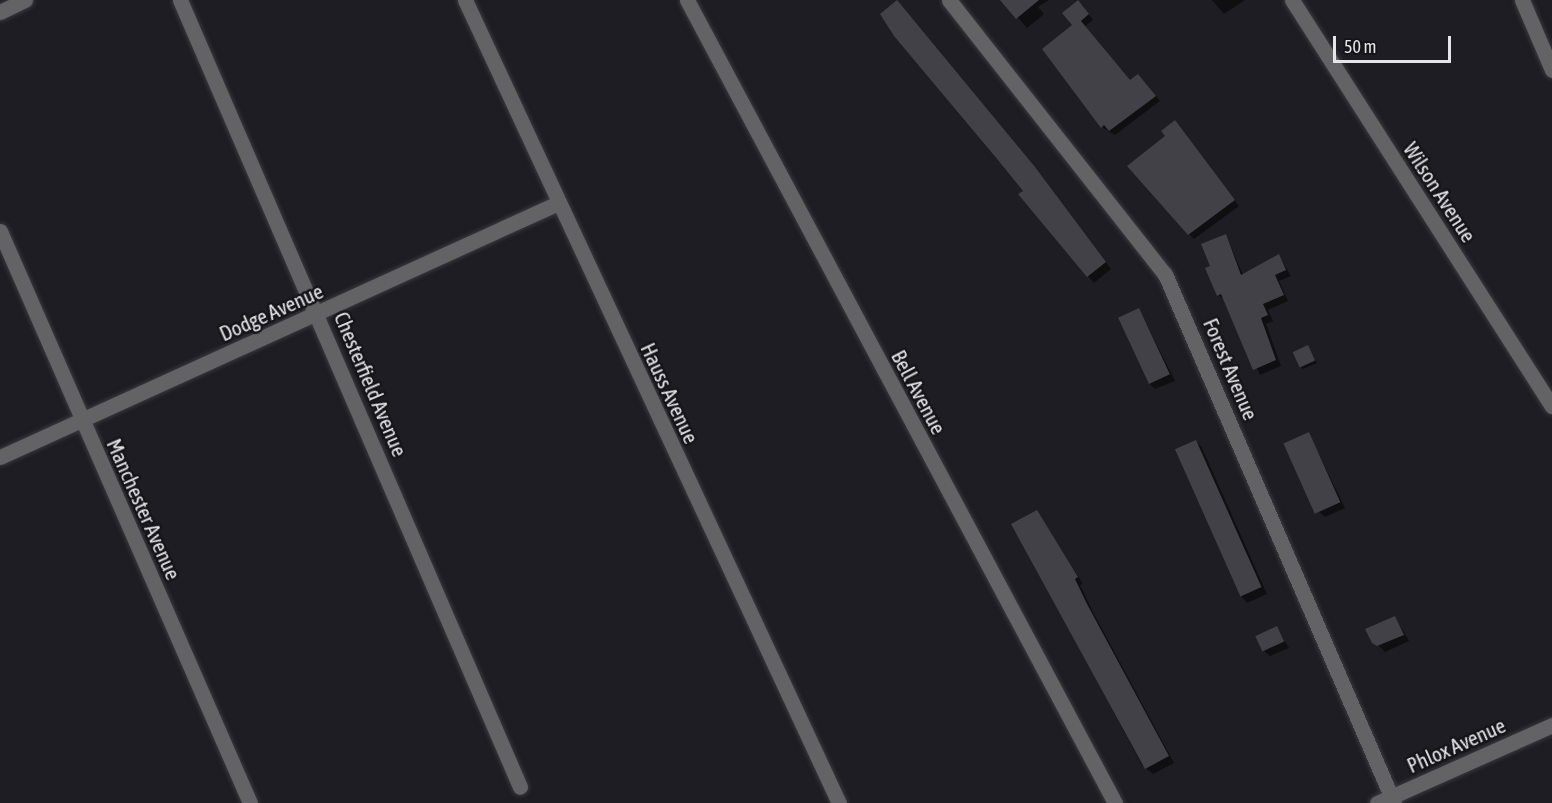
<!DOCTYPE html>
<style>
body{margin:0}
#map{position:relative;width:1552px;height:803px;overflow:hidden;background:#1d1d23;font-family:"Asap Condensed",sans-serif}
div>[style]{position:absolute}
[style*='--x']{left:calc(var(--x)*1px);top:calc(var(--y)*1px);width:calc(var(--w)*1px);rotate:calc(var(--a)*1deg)}
.shadow>*{inset:0;background:#0007}
.building>*{inset:0;background:#414147;transform-origin:0 0}
.roads{filter:drop-shadow(0 0 2px #39393f) drop-shadow(0 0 2px #39393f)}
.minor>*{height:15px;margin:-7.5px;padding:0 7.5px;transform-origin:7.5px;border-radius:7.5px;background:#636366}
span{translate:-50% -50%;white-space:nowrap;text-align:center;line-height:1.15;-webkit-text-stroke:5px #141419;paint-order:stroke}
.street-label{font-size:21px;color:#e6e6ea}
.scale{position:absolute;left:1333px;top:36px;width:118px;height:27px;box-sizing:border-box;border:3px solid #e6e6ea;border-top:0;padding-left:8px;font-size:18px;line-height:21px;white-space:nowrap;color:#e6e6ea;-webkit-text-stroke:4px #141419;paint-order:stroke}
</style>
<div id="map">
<div class="shadow">
<i style="clip-path:polygon(1003px 0,1049px 0,1038px 7px,1044px 14px,1027px 28px)"></i>
<i style="clip-path:polygon(1212px 0,1245px 0,1224px 14px)"></i>
<i style="clip-path:polygon(1083px 7px,1093px 20px,1085px 26px,1130px 82px,1142px 80px,1160px 101px,1115px 135px,1102px 127px,1074px 25px)"></i>
<i style="clip-path:polygon(1179px 127px,1239px 206px,1194px 239px,1189px 234px)"></i>
<i style="clip-path:polygon(1041px 176px,1111px 269px,1094px 283px,1021px 195px)"></i>
<i style="clip-path:polygon(1226px 235px,1243px 275px,1279px 256px,1291px 276px,1279px 281px,1288px 301px,1268px 310px,1273px 321px,1266px 324px,1281px 366px,1260px 375px,1226px 300px,1218px 295px,1212px 266px)"></i>
<i style="clip-path:polygon(1139px 309px,1175px 381px,1155px 389px,1149px 383px)"></i>
<i style="clip-path:polygon(1308px 347px,1317px 363px,1303px 369px,1300px 366px)"></i>
<i style="clip-path:polygon(1309px 434px,1345px 508px,1325px 517px,1318px 511px)"></i>
<i style="clip-path:polygon(1196px 441px,1202px 448px,1267px 594px,1247px 603px,1241px 596px)"></i>
<i style="clip-path:polygon(1037px 512px,1083px 584px,1080px 585px,1093px 612px,1174px 763px,1153px 774px,1142px 765px,1013px 524px)"></i>
<i style="clip-path:polygon(1395px 618px,1409px 641px,1385px 652px,1378px 645px)"></i>
<i style="clip-path:polygon(1276px 628px,1289px 648px,1270px 656px,1263px 650px)"></i>
</div>
<div class="building">
<i style="clip-path:polygon(897px 0,1035px 167px,1106px 262px,1087px 277px,1018px 194px,1023px 191px,998px 160px,894px 36px,880px 14px)"></i>
<i style="clip-path:polygon(1000px 0,1039px 0,1016px 19px)"></i>
<i style="clip-path:polygon(1078px 0,1089px 14px,1081px 21px,1130px 80px,1138px 74px,1156px 96px,1109px 131px,1104px 125px,1101px 128px,1042px 49px,1072px 25px,1062px 13px)"></i>
<i style="clip-path:polygon(1175px 120px,1235px 200px,1188px 235px,1127px 166px,1165px 136px,1161px 131px)"></i>
<i style="clip-path:polygon(1226px 234px,1241px 275px,1279px 254px,1286px 270px,1275px 275px,1284px 295px,1263px 304px,1268px 315px,1261px 318px,1276px 360px,1253px 370px,1221px 294px,1217px 296px,1205px 268px,1210px 266px,1201px 244px)"></i>
<i style="left:1139px;top:308px;width:73px;height:23px;rotate:65deg"></i>
<i style="left:1308px;top:345px;width:17px;height:17px;rotate:65deg"></i>
<i style="left:1309px;top:432px;width:77px;height:28px;rotate:66deg"></i>
<i style="left:1196px;top:440px;width:161px;height:23px;rotate:66deg"></i>
<i style="clip-path:polygon(1037px 510px,1078px 577px,1075px 579px,1087px 604px,1169px 756px,1145px 769px,1011px 524px)"></i>
<i style="clip-path:polygon(1395px 616px,1404px 635px,1377px 646px,1372px 643px,1365px 629px)"></i>
<i style="left:1277px;top:626px;width:17px;height:24px;rotate:65deg"></i>
</div>
<div class="roads">
<div class="minor">
<i style="--x:180;--y:0;--w:857;--a:66.63"></i>
<i style="--x:465;--y:0;--w:886;--a:65.03"></i>
<i style="--x:687;--y:0;--w:910;--a:61.94"></i>
<i style="--x:949;--y:0;--w:349;--a:51.8"></i>
<i style="--x:1165;--y:274;--w:576;--a:66.59"></i>
<i style="--x:1292;--y:0;--w:482;--a:57.4"></i>
<i style="--x:1522;--y:0;--w:76;--a:66.8"></i>
<i style="--x:0;--y:12;--w:28;--a:-26"></i>
<i style="--x:0;--y:231;--w:624;--a:66.39"></i>
<i style="--x:0;--y:457;--w:613;--a:-24.47"></i>
<i style="--x:1377;--y:803;--w:192;--a:-24"></i>
</div>
</div>
<div class="street-label">
<span style="left:1440px;top:192px;rotate:57deg">Wilson Avenue</span>
<span style="left:271px;top:312px;rotate:-24deg">Dodge Avenue</span>
<span style="left:1231px;top:369px;rotate:67deg">Forest Avenue</span>
<span style="left:371px;top:384px;rotate:67deg">Chesterfield Avenue</span>
<span style="left:919px;top:392px;rotate:62deg">Bell Avenue</span>
<span style="left:670px;top:393px;rotate:65deg">Hauss Avenue</span>
<span style="left:144px;top:509px;rotate:66deg">Manchester Avenue</span>
<span style="left:1456px;top:745px;rotate:-24deg">Phlox Avenue</span>
</div>
<div class="scale">50 m</div>
</div>
